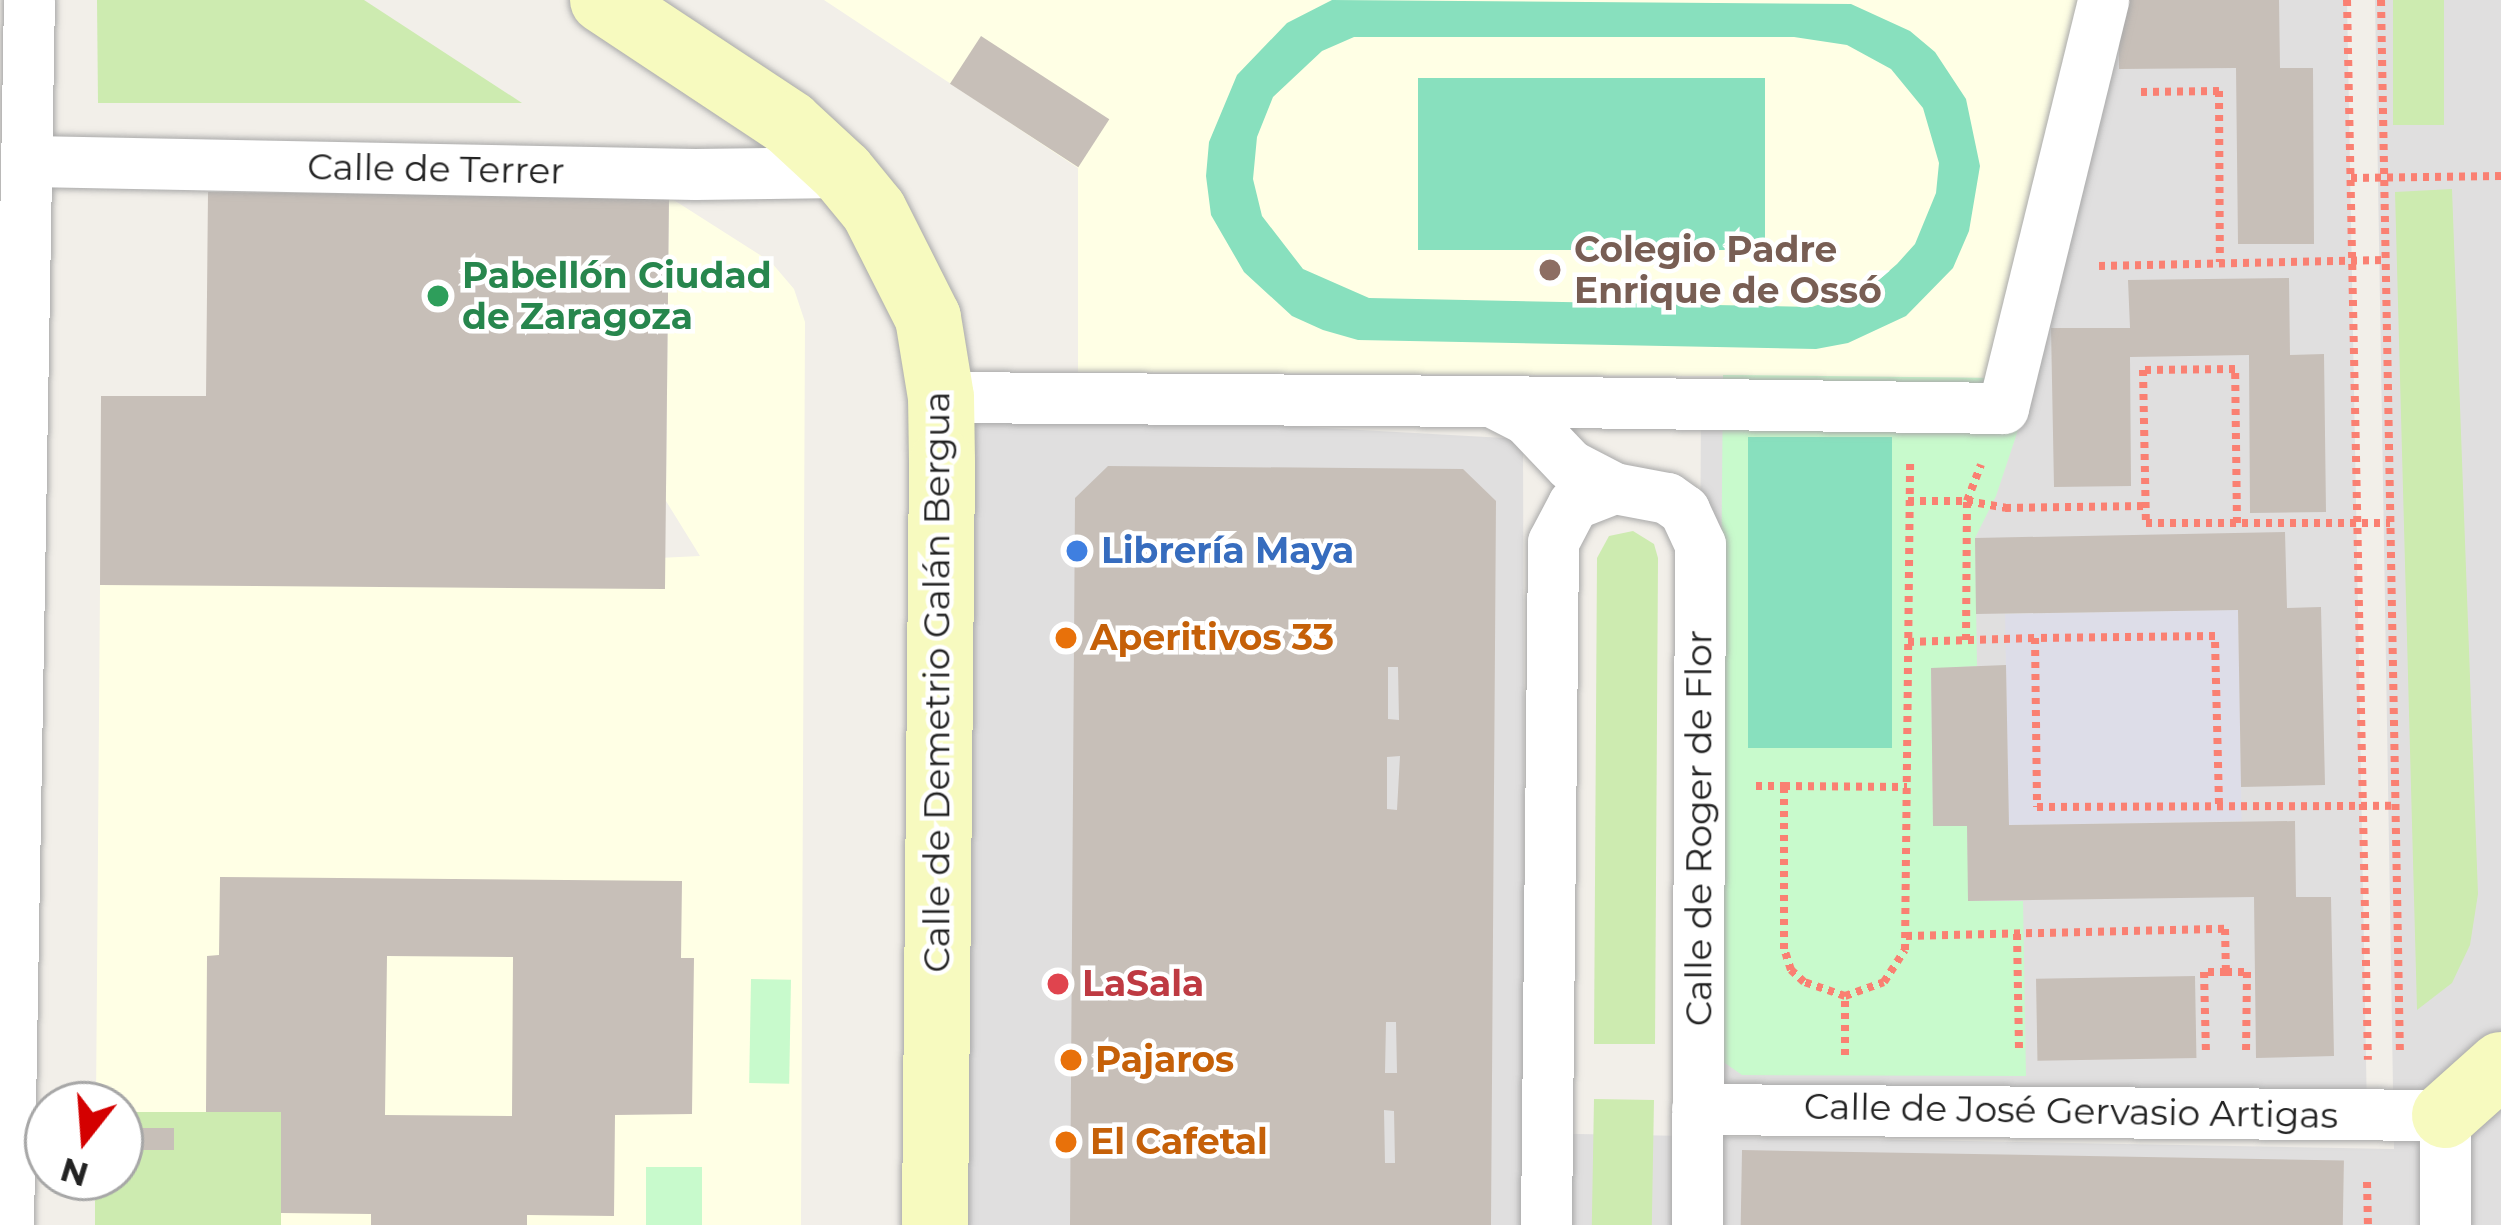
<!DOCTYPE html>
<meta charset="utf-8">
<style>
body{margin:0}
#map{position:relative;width:2501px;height:1225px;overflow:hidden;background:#f2efe9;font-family:Montserrat,sans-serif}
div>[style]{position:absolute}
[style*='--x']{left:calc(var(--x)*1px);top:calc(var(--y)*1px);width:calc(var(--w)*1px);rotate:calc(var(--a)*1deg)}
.residential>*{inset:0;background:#e0dfdf}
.education>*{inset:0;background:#ffffe5}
.grass>*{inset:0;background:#cdebb0;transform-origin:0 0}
.park>*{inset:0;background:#c8facc;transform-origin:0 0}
.pitch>*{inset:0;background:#88e0be;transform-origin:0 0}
.plaza>*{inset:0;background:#dddde8;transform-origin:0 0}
.building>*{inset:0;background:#c7bfb8;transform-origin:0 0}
.path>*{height:8px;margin-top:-4px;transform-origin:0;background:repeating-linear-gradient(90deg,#fa8072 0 6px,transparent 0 12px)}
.roads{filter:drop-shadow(0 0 3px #a9a9a9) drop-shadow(0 0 3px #a9a9a9)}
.street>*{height:51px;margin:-25.5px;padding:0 25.5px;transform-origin:25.5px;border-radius:25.5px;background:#fff}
.secondary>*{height:66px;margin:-33px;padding:0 33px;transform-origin:33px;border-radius:33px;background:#f7fabf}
.dots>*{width:33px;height:33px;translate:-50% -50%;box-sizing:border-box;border:6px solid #fff;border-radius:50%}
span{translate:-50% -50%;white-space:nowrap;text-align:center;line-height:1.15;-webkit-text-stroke:9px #fff;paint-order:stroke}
.street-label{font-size:36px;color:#222}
.education-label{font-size:36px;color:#785e54;font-weight:700}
.left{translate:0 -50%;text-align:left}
.leisure-label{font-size:36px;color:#27864d;font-weight:700}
.shop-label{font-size:36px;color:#366cbe;font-weight:700}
.food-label{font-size:36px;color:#c56008;font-weight:700}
.health-label{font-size:36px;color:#be3a42;font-weight:700}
.north{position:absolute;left:24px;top:1081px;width:120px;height:120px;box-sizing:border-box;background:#fff;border:3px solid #a7a7a7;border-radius:50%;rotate:197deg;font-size:33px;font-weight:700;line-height:48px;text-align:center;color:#222}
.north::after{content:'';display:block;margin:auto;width:42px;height:54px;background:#d40000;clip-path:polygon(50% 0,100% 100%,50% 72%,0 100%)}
</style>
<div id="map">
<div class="residential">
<i style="clip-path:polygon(2103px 0,2347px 0,2367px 1114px,1697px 1109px,1701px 403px,2003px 408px)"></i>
<i style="clip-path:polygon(2375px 0,2501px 0,2501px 1225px,942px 1225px,943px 407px,1523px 439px,1525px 1133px,2394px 1149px)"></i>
</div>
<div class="education">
<i style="clip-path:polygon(824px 0,2078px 0,1999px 378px,1078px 372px,1078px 168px)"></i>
<i style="clip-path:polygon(669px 197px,771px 262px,794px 289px,805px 322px,801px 1225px,95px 1225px,95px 1177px,120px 1177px,120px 1105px,96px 1105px,100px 585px,700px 556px,666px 501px)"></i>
</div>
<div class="grass">
<i style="clip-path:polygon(97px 0,364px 0,522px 103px,98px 103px)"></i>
<i style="left:2393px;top:0;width:51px;height:125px"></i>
<i style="clip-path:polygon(2452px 189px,2478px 894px,2470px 945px,2452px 983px,2417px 1010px,2395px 192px)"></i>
<i style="clip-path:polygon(1633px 531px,1654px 544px,1658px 558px,1655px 1044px,1594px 1044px,1597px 558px,1609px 536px)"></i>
<i style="left:1594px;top:1099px;width:60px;height:126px;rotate:1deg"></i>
<i style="clip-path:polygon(120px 1112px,281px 1112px,281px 1225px,95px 1225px,95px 1177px,120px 1177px,120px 1150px,174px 1149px,174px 1128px,120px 1128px)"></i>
</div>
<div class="park">
<i style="clip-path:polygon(1723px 375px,1999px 378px,2032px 388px,1996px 496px,1975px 538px,1977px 666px,1931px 669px,1933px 826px,1967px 826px,1969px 901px,2023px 901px,2026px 1076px,1742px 1075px,1722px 1061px,1717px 1048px)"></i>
<i style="left:751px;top:979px;width:40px;height:104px;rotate:1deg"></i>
<i style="left:646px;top:1167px;width:56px;height:58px"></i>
</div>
<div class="pitch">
<i style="clip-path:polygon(evenodd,1332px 0,1851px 4px,1910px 31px,1935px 52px,1966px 99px,1980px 166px,1969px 231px,1953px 268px,1906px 316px,1848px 343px,1816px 349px,1358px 340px,1323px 330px,1292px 316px,1244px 272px,1211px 215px,1206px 176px,1209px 142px,1237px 75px,1287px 23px,1332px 0,1354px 37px,1794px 37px,1847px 45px,1891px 69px,1923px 108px,1939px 163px,1936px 193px,1915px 244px,1897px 264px,1874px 284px,1812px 307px,1369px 298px,1303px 269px,1262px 216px,1253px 179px,1257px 137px,1273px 97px,1322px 51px,1354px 37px)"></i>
<i style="left:1418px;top:78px;width:347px;height:172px"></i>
<i style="left:1748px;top:437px;width:144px;height:311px"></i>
</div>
<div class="plaza">
<i style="left:2238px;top:610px;width:211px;height:233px;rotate:89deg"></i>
</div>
<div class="building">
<i style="clip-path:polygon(2119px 0,2279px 0,2280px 68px,2313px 68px,2314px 244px,2238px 244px,2236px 68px,2119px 69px)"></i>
<i style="left:981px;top:36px;width:153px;height:57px;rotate:33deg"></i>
<i style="clip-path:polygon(208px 192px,669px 197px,665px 589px,100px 585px,101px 396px,206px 396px)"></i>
<i style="clip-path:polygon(2289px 278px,2290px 355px,2324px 354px,2326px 512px,2250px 513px,2249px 355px,2130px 357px,2131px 486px,2054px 487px,2051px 328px,2130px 328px,2128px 280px)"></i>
<i style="clip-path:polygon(evenodd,1108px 466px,1463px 469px,1496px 501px,1491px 1225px,1070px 1225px,1075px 498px,1108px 466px,1388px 667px,1398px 667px,1399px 720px,1388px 719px,1388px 667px,1108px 466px,1400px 756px,1397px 810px,1387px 809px,1387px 757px,1400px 756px,1108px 466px,1386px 1022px,1396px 1022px,1397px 1073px,1385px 1073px,1386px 1022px,1108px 466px,1384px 1110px,1394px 1111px,1395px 1163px,1385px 1163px,1384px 1110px)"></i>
<i style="clip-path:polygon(2285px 532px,2287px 608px,2321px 607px,2325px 785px,2241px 787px,2238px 610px,1976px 614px,1975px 538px)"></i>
<i style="clip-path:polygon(2006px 665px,2009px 825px,2295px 821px,2296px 897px,2331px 897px,2334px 1056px,2256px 1058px,2254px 897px,1968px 901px,1967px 826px,1933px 826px,1931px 668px)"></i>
<i style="clip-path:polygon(evenodd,220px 877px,682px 881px,681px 958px,694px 958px,692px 1114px,615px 1115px,614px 1216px,527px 1215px,527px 1225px,371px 1225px,371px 1214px,281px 1213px,281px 1112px,206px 1112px,207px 956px,219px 955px,220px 877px,387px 956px,513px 957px,512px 1116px,385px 1115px,387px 956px)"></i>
<i style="left:2195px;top:976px;width:82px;height:159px;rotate:89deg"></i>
<i style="left:120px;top:1128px;width:54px;height:22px"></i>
<i style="left:1742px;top:1150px;width:602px;height:75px;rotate:1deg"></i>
</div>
<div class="path">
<i style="--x:2347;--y:0;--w:1060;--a:88.87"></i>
<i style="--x:2381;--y:0;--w:1056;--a:88.97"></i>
<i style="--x:2141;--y:92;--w:78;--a:-0.7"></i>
<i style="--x:2219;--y:91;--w:171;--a:89.7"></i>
<i style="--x:2351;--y:178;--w:150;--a:-0.8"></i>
<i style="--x:2099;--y:266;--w:286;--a:-1.2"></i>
<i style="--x:1908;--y:501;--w:59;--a:0"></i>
<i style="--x:1967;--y:501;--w:39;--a:10"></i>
<i style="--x:2005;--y:508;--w:141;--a:-0.8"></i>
<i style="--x:2237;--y:523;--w:154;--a:-90.7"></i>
<i style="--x:2235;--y:369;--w:92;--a:179.4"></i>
<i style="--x:2143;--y:370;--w:153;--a:88.9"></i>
<i style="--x:2146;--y:523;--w:244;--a:0"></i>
<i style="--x:1966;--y:640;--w:139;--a:-89.6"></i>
<i style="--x:1967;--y:501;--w:39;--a:-69"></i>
<i style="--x:1908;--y:642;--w:127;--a:-1.8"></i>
<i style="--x:1756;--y:786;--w:28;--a:0"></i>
<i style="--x:2219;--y:804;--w:168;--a:-91.4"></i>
<i style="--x:2215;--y:636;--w:180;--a:179.4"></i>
<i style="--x:2035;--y:638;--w:169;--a:89.3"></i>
<i style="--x:2037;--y:807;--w:359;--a:-0.2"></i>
<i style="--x:2017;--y:934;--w:119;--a:89"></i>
<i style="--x:1906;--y:936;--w:319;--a:-1.3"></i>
<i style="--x:2225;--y:929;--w:43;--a:88.7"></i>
<i style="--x:2226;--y:972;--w:22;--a:180"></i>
<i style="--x:2204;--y:972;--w:82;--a:88.6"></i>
<i style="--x:2226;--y:972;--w:21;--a:0"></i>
<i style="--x:2247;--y:972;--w:81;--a:90.7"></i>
<i style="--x:1845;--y:996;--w:43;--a:-161.1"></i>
<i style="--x:1804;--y:982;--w:18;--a:-137"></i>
<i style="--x:1791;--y:970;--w:22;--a:-108"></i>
<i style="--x:1784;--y:949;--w:163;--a:-90"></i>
<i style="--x:1784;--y:786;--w:123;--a:0.5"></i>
<i style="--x:1845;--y:1055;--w:59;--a:-90"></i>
<i style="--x:1845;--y:996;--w:41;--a:-19.7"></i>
<i style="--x:1884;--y:982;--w:38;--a:-57"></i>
<i style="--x:1905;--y:950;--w:487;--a:-89.4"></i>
<i style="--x:2367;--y:1182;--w:43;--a:88.7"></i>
</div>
<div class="roads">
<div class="street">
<i style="--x:31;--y:161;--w:664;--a:1.12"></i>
<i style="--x:695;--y:174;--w:147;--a:-0.8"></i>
<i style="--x:941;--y:397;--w:550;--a:0.42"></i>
<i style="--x:1491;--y:401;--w:39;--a:27"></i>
<i style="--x:1526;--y:419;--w:64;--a:46.3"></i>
<i style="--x:1570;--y:465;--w:50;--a:27.6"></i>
<i style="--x:1491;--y:401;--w:512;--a:0.78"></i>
<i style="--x:2003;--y:408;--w:420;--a:-76.2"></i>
<i style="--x:1697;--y:1109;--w:748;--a:0.46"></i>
<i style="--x:2445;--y:1115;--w:110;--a:90"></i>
<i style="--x:8;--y:1225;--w:1225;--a:-89.02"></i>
<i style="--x:1546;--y:1225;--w:683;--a:-89.41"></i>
<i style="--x:1553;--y:542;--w:43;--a:-62.2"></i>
<i style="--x:1573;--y:504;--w:44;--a:-21.3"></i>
<i style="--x:1614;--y:488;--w:54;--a:10.7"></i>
<i style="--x:1667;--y:498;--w:21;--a:35"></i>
<i style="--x:1684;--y:510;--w:38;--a:65"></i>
<i style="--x:1700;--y:544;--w:681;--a:90.25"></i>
</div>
<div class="secondary">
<i style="--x:603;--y:0;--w:224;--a:33.5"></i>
<i style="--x:790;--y:124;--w:71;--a:42.7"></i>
<i style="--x:842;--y:172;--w:50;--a:50.6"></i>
<i style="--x:874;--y:211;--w:120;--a:63.2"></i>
<i style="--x:928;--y:318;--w:80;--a:80.7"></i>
<i style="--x:941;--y:397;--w:65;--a:89.1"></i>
<i style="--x:942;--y:462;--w:763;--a:90.53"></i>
<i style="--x:2445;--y:1115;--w:75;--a:-41.8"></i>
</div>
</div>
<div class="dots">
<i style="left:1550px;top:270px;background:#8d6e63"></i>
<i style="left:438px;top:296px;background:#2e9e5b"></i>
<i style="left:1077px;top:551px;background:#3f7fe0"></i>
<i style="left:1066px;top:638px;background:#e8710a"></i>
<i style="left:1058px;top:984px;background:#e0444e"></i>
<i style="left:1071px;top:1060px;background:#e8710a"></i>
<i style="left:1066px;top:1142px;background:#e8710a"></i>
</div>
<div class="street-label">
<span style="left:436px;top:169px;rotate:1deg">Calle de Terrer</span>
<span style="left:937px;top:682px;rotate:-90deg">Calle de Demetrio Galán Bergua</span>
<span style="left:1699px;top:828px;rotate:-90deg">Calle de Roger de Flor</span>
<span style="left:2071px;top:1111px;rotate:1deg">Calle de José Gervasio Artigas</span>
</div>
<div class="education-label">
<span class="left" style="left:1574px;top:270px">Colegio Padre<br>Enrique de Ossó</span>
</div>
<div class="leisure-label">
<span class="left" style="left:462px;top:296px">Pabellón Ciudad<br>de Zaragoza</span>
</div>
<div class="shop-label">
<span class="left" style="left:1101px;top:551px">Librería Maya</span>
</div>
<div class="food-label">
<span class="left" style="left:1090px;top:638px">Aperitivos 33</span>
<span class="left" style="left:1095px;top:1060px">Pajaros</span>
<span class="left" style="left:1090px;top:1142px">El Cafetal</span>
</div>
<div class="health-label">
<span class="left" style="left:1082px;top:984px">LaSala</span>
</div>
<div class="north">N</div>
</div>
